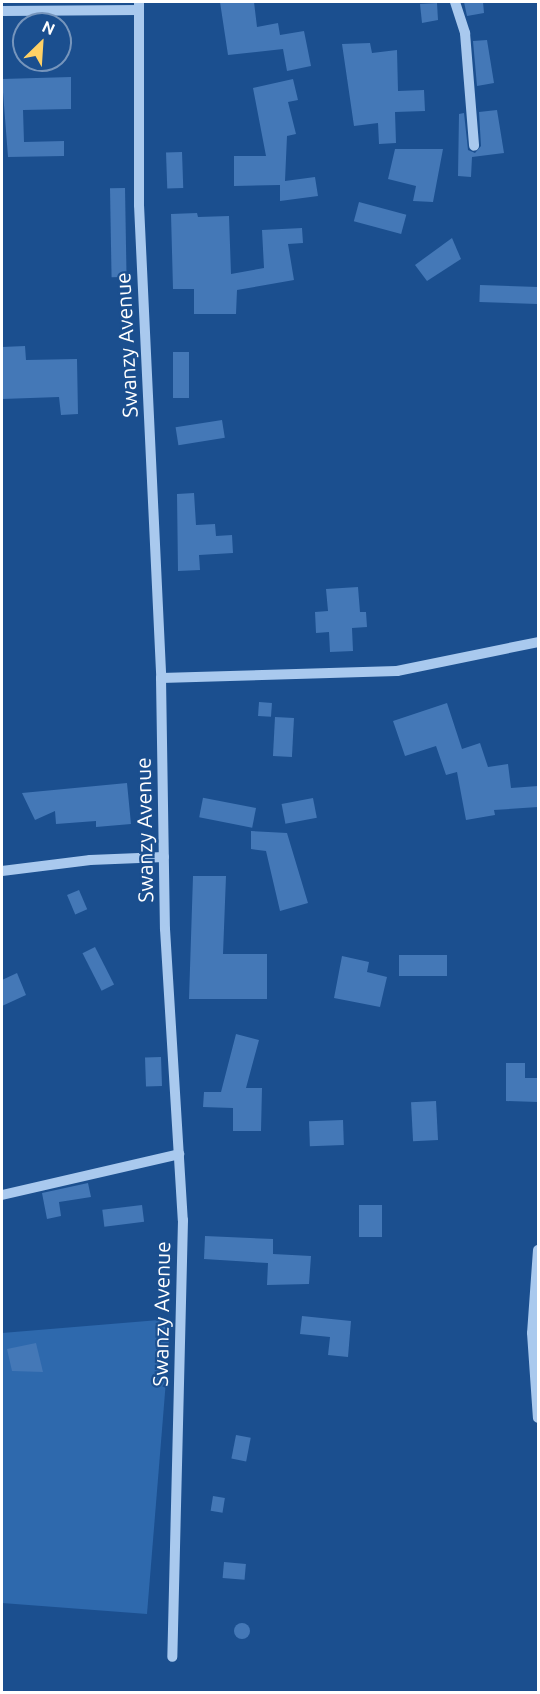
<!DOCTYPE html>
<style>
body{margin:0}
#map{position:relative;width:540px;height:1694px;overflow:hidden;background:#1b4f8f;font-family:Ubuntu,sans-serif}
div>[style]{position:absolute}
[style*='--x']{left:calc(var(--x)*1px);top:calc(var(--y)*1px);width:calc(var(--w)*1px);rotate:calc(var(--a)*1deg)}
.green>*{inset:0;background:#2e69ad}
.building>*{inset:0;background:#4478b7;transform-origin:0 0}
.round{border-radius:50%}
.minor>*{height:10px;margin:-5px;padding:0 5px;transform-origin:5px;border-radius:5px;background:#a9c9ee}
span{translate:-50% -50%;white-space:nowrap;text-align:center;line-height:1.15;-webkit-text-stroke:4.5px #1b4f8f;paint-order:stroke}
.street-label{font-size:21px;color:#fff}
.frame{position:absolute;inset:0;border:3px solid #fff;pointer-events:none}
.north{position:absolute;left:12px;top:12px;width:60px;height:60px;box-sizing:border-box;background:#1b4f8f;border:2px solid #7695bc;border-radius:50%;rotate:25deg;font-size:16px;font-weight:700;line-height:24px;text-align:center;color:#fff}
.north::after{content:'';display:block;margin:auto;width:21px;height:27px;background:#ffd166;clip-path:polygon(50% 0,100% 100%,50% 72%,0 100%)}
</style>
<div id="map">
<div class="green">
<i style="clip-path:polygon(171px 1319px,147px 1614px,2px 1603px,2px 1333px)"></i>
</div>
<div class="building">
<i style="clip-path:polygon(220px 2px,254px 2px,257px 27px,278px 23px,280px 35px,304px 31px,311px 66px,287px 71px,283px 49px,228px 55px)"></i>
<i style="clip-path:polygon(464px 2px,483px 2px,484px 13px,467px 16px)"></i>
<i style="clip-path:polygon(437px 3px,438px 20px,422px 23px,420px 4px)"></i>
<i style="clip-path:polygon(487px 40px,494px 83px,477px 86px,473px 41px)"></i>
<i style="clip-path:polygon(370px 43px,372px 53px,397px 50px,398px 91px,424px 90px,425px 111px,395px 112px,396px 143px,379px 144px,378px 123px,354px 126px,342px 44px)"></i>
<i style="clip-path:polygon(71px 77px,71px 109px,23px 110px,24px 142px,64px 141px,64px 156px,8px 157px,2px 79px)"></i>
<i style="clip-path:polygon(293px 79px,298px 100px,288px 102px,296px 134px,287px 136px,285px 181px,315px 177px,318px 196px,280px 201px,280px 185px,234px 186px,234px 156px,266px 156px,253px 88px)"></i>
<i style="clip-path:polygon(497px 110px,504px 153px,472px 157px,471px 177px,458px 176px,459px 114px,464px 113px,468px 150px,475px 153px,481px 146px,479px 112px)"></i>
<i style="clip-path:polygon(395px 149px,443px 149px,433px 202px,413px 201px,416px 186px,388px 179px)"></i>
<i style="left:182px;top:152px;width:36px;height:16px;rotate:88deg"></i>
<i style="left:125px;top:188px;width:89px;height:15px;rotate:89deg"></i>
<i style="left:359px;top:202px;width:49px;height:20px;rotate:15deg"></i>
<i style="clip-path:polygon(197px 213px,198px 217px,229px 216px,231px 274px,264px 268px,262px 230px,302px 228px,303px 243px,288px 244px,294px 280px,237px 290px,236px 314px,194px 314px,194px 289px,173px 289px,171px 214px)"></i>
<i style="clip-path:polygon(452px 238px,461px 259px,427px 281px,415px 265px)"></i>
<i style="left:480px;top:285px;width:58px;height:17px;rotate:2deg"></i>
<i style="clip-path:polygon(25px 346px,26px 360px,77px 359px,78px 414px,61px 415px,59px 397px,2px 399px,2px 347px)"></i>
<i style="left:173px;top:352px;width:16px;height:46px"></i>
<i style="left:222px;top:420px;width:18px;height:47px;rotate:81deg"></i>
<i style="clip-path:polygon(194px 493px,196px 525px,215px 524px,216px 536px,232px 535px,233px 553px,199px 555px,200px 570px,178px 571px,177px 494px)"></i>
<i style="clip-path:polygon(358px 587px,360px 612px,366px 612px,367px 627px,352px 628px,353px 651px,330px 652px,329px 632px,316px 633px,315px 612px,328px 611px,326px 589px)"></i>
<i style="left:259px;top:702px;width:13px;height:14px;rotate:4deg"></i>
<i style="clip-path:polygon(447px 703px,462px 749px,480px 743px,488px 767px,508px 764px,511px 788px,538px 786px,538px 807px,494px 810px,495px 815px,466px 820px,457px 772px,446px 775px,436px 746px,405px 756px,393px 721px)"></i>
<i style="left:275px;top:717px;width:19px;height:39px;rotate:3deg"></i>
<i style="clip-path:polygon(127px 783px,131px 824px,96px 827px,96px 821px,56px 824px,55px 811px,35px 820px,22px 793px)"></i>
<i style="left:313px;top:798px;width:20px;height:32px;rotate:79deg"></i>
<i style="left:256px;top:808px;width:20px;height:54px;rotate:101deg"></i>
<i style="clip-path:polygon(251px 831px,287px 833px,308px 903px,280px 911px,266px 851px,251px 849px)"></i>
<i style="clip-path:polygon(193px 876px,226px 876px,223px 954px,267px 954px,267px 999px,189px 999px)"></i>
<i style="left:79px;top:890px;width:21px;height:13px;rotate:67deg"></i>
<i style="left:95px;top:947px;width:42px;height:14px;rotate:63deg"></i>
<i style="left:399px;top:955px;width:48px;height:21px"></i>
<i style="clip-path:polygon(342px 956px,369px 962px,367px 972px,387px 977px,380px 1007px,334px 998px)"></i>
<i style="clip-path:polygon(17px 973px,26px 995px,2px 1006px,2px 980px)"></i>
<i style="clip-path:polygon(236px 1034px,259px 1040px,246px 1088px,262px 1088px,261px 1131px,233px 1131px,233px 1108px,203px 1107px,204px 1092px,221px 1092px)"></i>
<i style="left:161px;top:1057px;width:29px;height:16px;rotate:88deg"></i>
<i style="clip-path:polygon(506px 1063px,525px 1063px,525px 1078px,538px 1078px,538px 1102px,506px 1101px)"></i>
<i style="left:436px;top:1101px;width:39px;height:25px;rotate:87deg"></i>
<i style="left:343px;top:1120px;width:25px;height:34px;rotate:88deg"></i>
<i style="clip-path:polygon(88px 1183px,91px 1197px,59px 1202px,61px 1216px,47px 1219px,42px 1193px)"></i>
<i style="left:142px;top:1205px;width:17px;height:40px;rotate:83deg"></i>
<i style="left:359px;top:1205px;width:23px;height:32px"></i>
<i style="clip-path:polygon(205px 1236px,273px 1239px,273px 1254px,311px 1256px,309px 1284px,267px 1285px,268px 1263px,204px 1259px)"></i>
<i style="clip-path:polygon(302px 1316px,351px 1321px,348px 1357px,328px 1355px,330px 1337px,300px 1334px)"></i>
<i style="clip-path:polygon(36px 1343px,43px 1372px,12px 1371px,7px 1349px)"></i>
<i style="left:236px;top:1435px;width:15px;height:24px;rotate:11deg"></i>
<i style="left:213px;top:1496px;width:12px;height:15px;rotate:9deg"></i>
<i style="left:224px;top:1562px;width:22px;height:16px;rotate:5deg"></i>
<i class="round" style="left:234px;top:1623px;width:16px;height:16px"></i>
</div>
<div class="minor">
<i style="--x:139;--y:2;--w:203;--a:90"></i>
<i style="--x:139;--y:205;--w:474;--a:87.3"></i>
<i style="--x:161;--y:678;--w:251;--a:89.1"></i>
<i style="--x:165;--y:929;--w:292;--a:86.5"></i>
<i style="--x:183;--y:1220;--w:437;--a:91.4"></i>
<i style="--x:455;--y:2;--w:33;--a:72"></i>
<i style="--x:465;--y:33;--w:113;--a:85.4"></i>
<i style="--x:2;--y:11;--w:137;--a:-0.4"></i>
<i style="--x:161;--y:678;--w:236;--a:-1.7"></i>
<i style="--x:397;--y:671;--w:144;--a:-11.6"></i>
<i style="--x:2;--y:871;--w:89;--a:-7.1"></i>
<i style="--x:90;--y:860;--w:74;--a:-2.3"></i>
<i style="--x:2;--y:1195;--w:182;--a:-13"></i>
<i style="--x:538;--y:1250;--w:83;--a:94.1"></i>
<i style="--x:532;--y:1333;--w:85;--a:86"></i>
</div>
<div class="street-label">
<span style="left:126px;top:345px;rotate:-93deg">Swanzy Avenue</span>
<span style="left:144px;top:830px;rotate:-91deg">Swanzy Avenue</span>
<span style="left:161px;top:1314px;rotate:-89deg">Swanzy Avenue</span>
</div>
<div class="frame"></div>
<div class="north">N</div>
</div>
